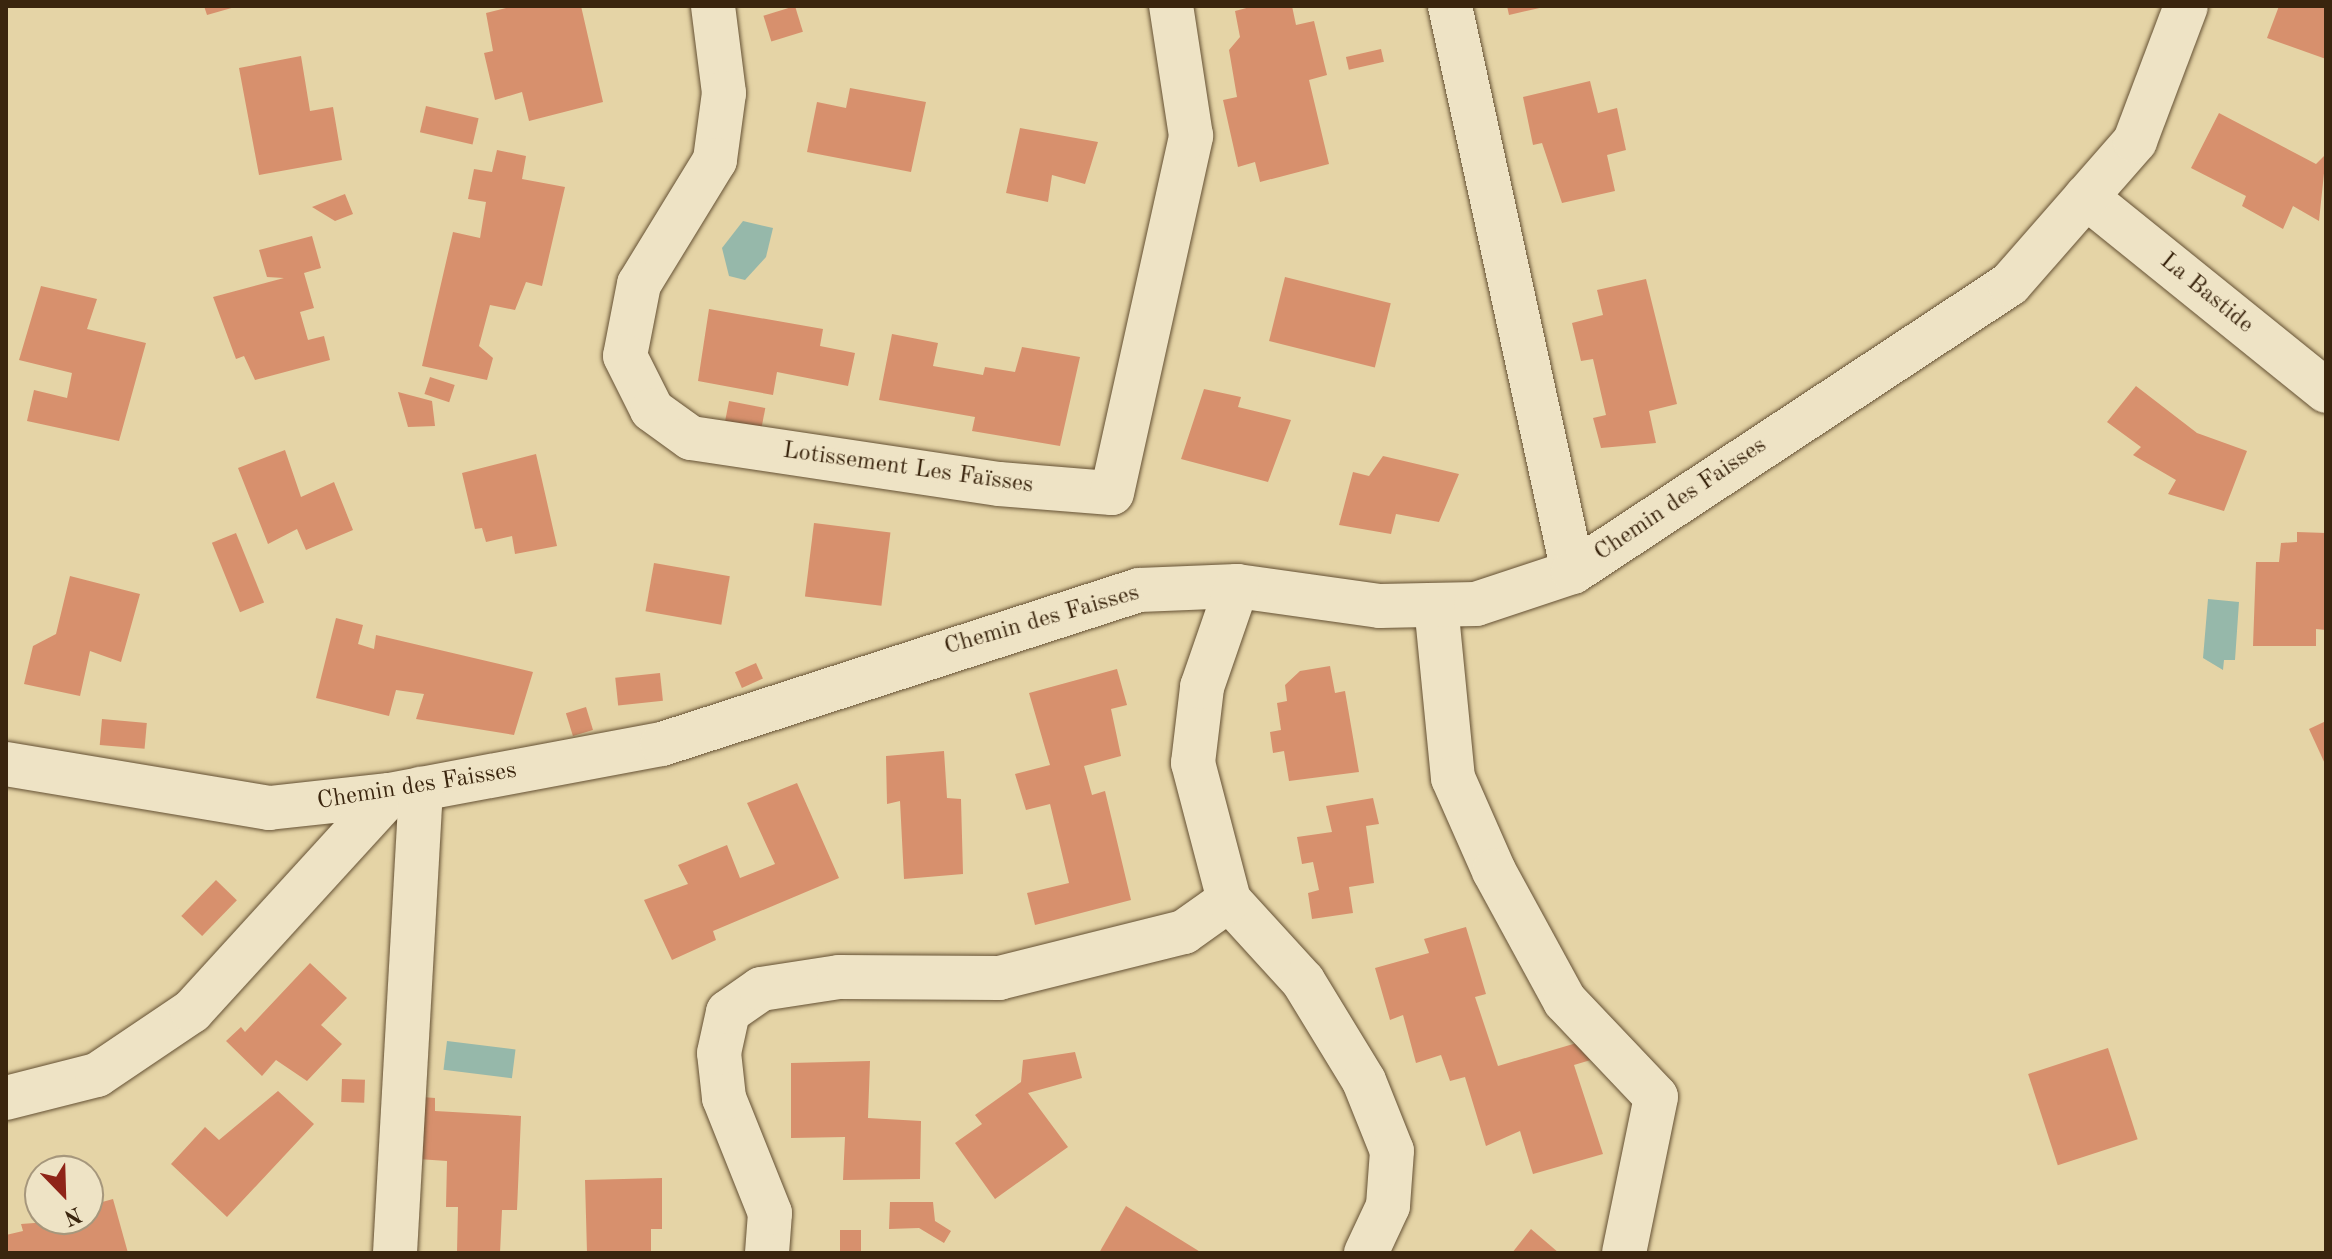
<!DOCTYPE html>
<meta charset="utf-8">
<style>
body{margin:0}
#map{position:relative;width:2332px;height:1259px;overflow:hidden;background:#e5d4a6;font-family:"Old Standard TT",serif}
div>[style]{position:absolute}
[style*='--x']{left:calc(var(--x)*1px);top:calc(var(--y)*1px);width:calc(var(--w)*1px);rotate:calc(var(--a)*1deg)}
.water>*{inset:0;background:#96b8aa;transform-origin:0 0}
.building>*{inset:0;background:#d7906d;transform-origin:0 0}
.roads{filter:drop-shadow(0 0 2px #655134) drop-shadow(0 0 2px #655134)}
.minor>*{height:44px;margin:-22px;padding:0 22px;transform-origin:22px;border-radius:22px;background:#eee3c5}
span{translate:-50% -50%;white-space:nowrap;text-align:center;line-height:1.15;-webkit-text-stroke:8px #eee3c5;paint-order:stroke}
.street-label{font-size:24px;color:#3a250e}
.frame{position:absolute;inset:0;border:8px solid #3a250e;pointer-events:none}
.north{position:absolute;left:24px;top:1155px;width:80px;height:80px;box-sizing:border-box;background:#eee3c5;border:2px solid #a6977c;border-radius:50%;rotate:157deg;font-size:22px;font-weight:700;line-height:32px;text-align:center;color:#3a250e}
.north::after{content:'';display:block;margin:auto;width:28px;height:36px;background:#8f2418;clip-path:polygon(50% 0,100% 100%,50% 72%,0 100%)}
</style>
<div id="map">
<div class="water">
<i style="clip-path:polygon(743px 221px,773px 228px,766px 257px,745px 280px,729px 276px,722px 248px)"></i>
<i style="clip-path:polygon(2208px 599px,2239px 602px,2235px 660px,2224px 660px,2223px 670px,2203px 658px)"></i>
<i style="left:447px;top:1041px;width:69px;height:29px;rotate:7deg"></i>
</div>
<div class="building">
<i style="clip-path:polygon(204px 6px,235px 6px,235px 7px,207px 15px)"></i>
<i style="clip-path:polygon(514px 6px,581px 6px,603px 102px,529px 121px,522px 92px,495px 100px,484px 53px,493px 51px,486px 13px)"></i>
<i style="left:795px;top:6px;width:27px;height:33px;rotate:73deg"></i>
<i style="clip-path:polygon(1254px 6px,1292px 6px,1296px 25px,1314px 21px,1327px 75px,1309px 80px,1329px 164px,1260px 182px,1255px 162px,1238px 167px,1223px 100px,1237px 97px,1229px 50px,1240px 37px,1235px 11px)"></i>
<i style="clip-path:polygon(1507px 6px,1544px 6px,1544px 7px,1509px 15px)"></i>
<i style="clip-path:polygon(2279px 6px,2326px 6px,2326px 59px,2267px 38px)"></i>
<i style="left:1381px;top:49px;width:13px;height:36px;rotate:77deg"></i>
<i style="clip-path:polygon(301px 56px,310px 111px,333px 107px,342px 160px,259px 175px,239px 68px)"></i>
<i style="clip-path:polygon(1590px 81px,1598px 113px,1617px 108px,1626px 150px,1607px 155px,1615px 191px,1562px 203px,1542px 143px,1533px 145px,1523px 97px)"></i>
<i style="clip-path:polygon(850px 88px,926px 102px,911px 172px,807px 152px,817px 102px,846px 108px)"></i>
<i style="left:426px;top:106px;width:54px;height:27px;rotate:13deg"></i>
<i style="clip-path:polygon(2219px 113px,2316px 164px,2326px 154px,2319px 221px,2293px 206px,2283px 229px,2242px 206px,2246px 196px,2191px 168px)"></i>
<i style="clip-path:polygon(1020px 128px,1098px 142px,1085px 184px,1052px 175px,1048px 202px,1006px 193px)"></i>
<i style="clip-path:polygon(497px 150px,526px 156px,522px 179px,565px 187px,542px 286px,526px 282px,515px 310px,490px 305px,479px 346px,493px 358px,487px 380px,422px 366px,453px 232px,480px 238px,486px 202px,468px 199px,474px 169px,492px 172px)"></i>
<i style="clip-path:polygon(345px 194px,353px 214px,335px 221px,312px 207px)"></i>
<i style="clip-path:polygon(312px 236px,321px 268px,304px 273px,314px 308px,300px 312px,308px 340px,324px 336px,330px 360px,255px 380px,244px 356px,236px 359px,213px 297px,284px 278px,267px 277px,259px 250px)"></i>
<i style="left:1285px;top:277px;width:109px;height:66px;rotate:14deg"></i>
<i style="clip-path:polygon(1646px 279px,1677px 404px,1649px 411px,1656px 443px,1601px 448px,1593px 418px,1606px 415px,1593px 359px,1581px 361px,1572px 323px,1603px 315px,1597px 290px)"></i>
<i style="clip-path:polygon(41px 286px,97px 299px,87px 329px,146px 343px,119px 441px,27px 421px,34px 390px,67px 398px,72px 373px,19px 360px)"></i>
<i style="clip-path:polygon(709px 309px,823px 329px,820px 346px,855px 353px,848px 386px,777px 372px,773px 395px,698px 381px)"></i>
<i style="clip-path:polygon(892px 334px,938px 343px,933px 366px,983px 375px,985px 367px,1015px 372px,1022px 347px,1080px 357px,1060px 446px,972px 431px,975px 417px,879px 400px)"></i>
<i style="left:430px;top:377px;width:26px;height:18px;rotate:18deg"></i>
<i style="clip-path:polygon(2136px 386px,2197px 433px,2247px 451px,2224px 511px,2168px 494px,2176px 480px,2133px 455px,2141px 447px,2107px 422px)"></i>
<i style="clip-path:polygon(1204px 389px,1241px 397px,1238px 407px,1291px 420px,1268px 482px,1181px 459px)"></i>
<i style="clip-path:polygon(398px 392px,432px 401px,435px 426px,408px 427px)"></i>
<i style="left:729px;top:401px;width:37px;height:20px;rotate:11deg"></i>
<i style="clip-path:polygon(285px 450px,301px 497px,334px 482px,353px 530px,306px 550px,297px 529px,268px 544px,238px 468px)"></i>
<i style="clip-path:polygon(536px 454px,557px 546px,515px 554px,512px 536px,486px 542px,482px 528px,475px 529px,462px 473px)"></i>
<i style="clip-path:polygon(1383px 456px,1459px 474px,1439px 522px,1396px 514px,1391px 534px,1339px 525px,1353px 472px,1369px 476px)"></i>
<i style="left:814px;top:523px;width:77px;height:74px;rotate:7deg"></i>
<i style="clip-path:polygon(2297px 532px,2326px 533px,2326px 630px,2316px 629px,2316px 646px,2253px 646px,2256px 562px,2279px 562px,2281px 543px,2297px 542px)"></i>
<i style="left:236px;top:533px;width:75px;height:26px;rotate:68deg"></i>
<i style="left:654px;top:563px;width:77px;height:49px;rotate:10deg"></i>
<i style="clip-path:polygon(70px 576px,140px 594px,121px 662px,90px 651px,80px 696px,24px 684px,33px 646px,56px 634px)"></i>
<i style="clip-path:polygon(336px 618px,363px 625px,358px 644px,374px 649px,376px 635px,533px 672px,514px 735px,416px 719px,424px 694px,396px 690px,389px 716px,316px 698px)"></i>
<i style="left:756px;top:663px;width:17px;height:23px;rotate:66deg"></i>
<i style="clip-path:polygon(1330px 666px,1335px 693px,1345px 691px,1359px 772px,1289px 781px,1284px 751px,1273px 753px,1270px 732px,1281px 730px,1277px 703px,1287px 701px,1285px 685px,1300px 671px)"></i>
<i style="clip-path:polygon(1117px 669px,1127px 705px,1111px 709px,1121px 756px,1084px 766px,1092px 795px,1105px 791px,1131px 900px,1035px 925px,1027px 893px,1069px 883px,1050px 804px,1026px 810px,1015px 774px,1050px 765px,1029px 693px)"></i>
<i style="left:660px;top:673px;width:28px;height:45px;rotate:84deg"></i>
<i style="left:586px;top:707px;width:24px;height:21px;rotate:73deg"></i>
<i style="left:102px;top:719px;width:45px;height:26px;rotate:5deg"></i>
<i style="clip-path:polygon(2326px 721px,2326px 766px,2309px 729px)"></i>
<i style="clip-path:polygon(944px 751px,947px 798px,961px 799px,963px 874px,904px 879px,900px 801px,887px 804px,886px 756px)"></i>
<i style="clip-path:polygon(797px 783px,839px 878px,713px 931px,716px 940px,672px 960px,644px 900px,688px 884px,678px 865px,727px 845px,740px 878px,775px 864px,747px 803px)"></i>
<i style="clip-path:polygon(1373px 798px,1379px 824px,1366px 826px,1374px 883px,1349px 887px,1353px 913px,1312px 919px,1308px 893px,1319px 890px,1313px 862px,1302px 864px,1297px 837px,1332px 832px,1326px 806px)"></i>
<i style="left:216px;top:880px;width:29px;height:50px;rotate:44deg"></i>
<i style="clip-path:polygon(1466px 927px,1486px 994px,1475px 997px,1498px 1066px,1580px 1042px,1594px 1059px,1574px 1065px,1603px 1154px,1533px 1174px,1520px 1131px,1486px 1146px,1465px 1077px,1450px 1081px,1441px 1055px,1416px 1063px,1403px 1015px,1390px 1020px,1375px 968px,1429px 953px,1424px 939px)"></i>
<i style="clip-path:polygon(310px 963px,347px 998px,321px 1025px,342px 1044px,307px 1081px,276px 1060px,262px 1076px,226px 1041px,241px 1027px,245px 1032px)"></i>
<i style="left:2108px;top:1048px;width:96px;height:84px;rotate:72deg"></i>
<i style="clip-path:polygon(1075px 1052px,1082px 1078px,1028px 1093px,1068px 1147px,995px 1199px,955px 1143px,982px 1124px,975px 1115px,1021px 1082px,1023px 1060px)"></i>
<i style="clip-path:polygon(870px 1061px,868px 1118px,921px 1121px,920px 1179px,843px 1180px,845px 1137px,791px 1138px,791px 1063px)"></i>
<i style="left:342px;top:1079px;width:23px;height:23px;rotate:2deg"></i>
<i style="clip-path:polygon(278px 1091px,314px 1124px,227px 1217px,171px 1164px,205px 1127px,219px 1140px)"></i>
<i style="clip-path:polygon(422px 1097px,435px 1098px,435px 1111px,521px 1116px,517px 1210px,502px 1210px,500px 1253px,457px 1252px,458px 1207px,446px 1207px,447px 1161px,418px 1159px)"></i>
<i style="clip-path:polygon(662px 1178px,662px 1229px,651px 1229px,651px 1253px,587px 1253px,585px 1180px)"></i>
<i style="clip-path:polygon(113px 1199px,128px 1253px,6px 1253px,6px 1235px,23px 1231px,21px 1224px,88px 1219px,88px 1206px)"></i>
<i style="clip-path:polygon(890px 1202px,933px 1202px,935px 1221px,951px 1231px,944px 1243px,919px 1228px,889px 1229px)"></i>
<i style="clip-path:polygon(1126px 1206px,1202px 1253px,1099px 1253px)"></i>
<i style="clip-path:polygon(1531px 1229px,1559px 1253px,1512px 1253px)"></i>
<i style="left:840px;top:1230px;width:21px;height:21px"></i>
</div>
<div class="roads">
<div class="minor">
<i style="--x:713;--y:6;--w:88;--a:82.8"></i>
<i style="--x:724;--y:93;--w:68;--a:97.7"></i>
<i style="--x:715;--y:160;--w:145;--a:121.5"></i>
<i style="--x:639;--y:284;--w:73;--a:101"></i>
<i style="--x:625;--y:356;--w:60;--a:63.4"></i>
<i style="--x:652;--y:410;--w:48;--a:35.7"></i>
<i style="--x:691;--y:438;--w:311;--a:8.5"></i>
<i style="--x:999;--y:484;--w:113;--a:4.6"></i>
<i style="--x:1112;--y:493;--w:366;--a:-77.5"></i>
<i style="--x:1191;--y:136;--w:132;--a:-98.7"></i>
<i style="--x:1450;--y:6;--w:579;--a:77.74"></i>
<i style="--x:2086;--y:197;--w:309;--a:38.9"></i>
<i style="--x:1436;--y:605;--w:174;--a:84.4"></i>
<i style="--x:1453;--y:778;--w:102;--a:66.2"></i>
<i style="--x:1494;--y:871;--w:148;--a:61.4"></i>
<i style="--x:1565;--y:1001;--w:132;--a:46.5"></i>
<i style="--x:1656;--y:1097;--w:159;--a:101.6"></i>
<i style="--x:6;--y:764;--w:267;--a:9.5"></i>
<i style="--x:269;--y:808;--w:121;--a:-6.2"></i>
<i style="--x:389;--y:795;--w:278;--a:-10.6"></i>
<i style="--x:662;--y:744;--w:501;--a:-17.89"></i>
<i style="--x:1139;--y:590;--w:98;--a:-2.3"></i>
<i style="--x:1237;--y:586;--w:144;--a:8"></i>
<i style="--x:1380;--y:606;--w:96;--a:-1.2"></i>
<i style="--x:1476;--y:604;--w:102;--a:-18.3"></i>
<i style="--x:1573;--y:572;--w:523;--a:-33.39"></i>
<i style="--x:2010;--y:284;--w:190;--a:-48.8"></i>
<i style="--x:2135;--y:141;--w:144;--a:-69.3"></i>
<i style="--x:1229;--y:900;--w:110;--a:47.6"></i>
<i style="--x:1303;--y:981;--w:117;--a:58.6"></i>
<i style="--x:1364;--y:1081;--w:75;--a:68.2"></i>
<i style="--x:1392;--y:1151;--w:55;--a:94.2"></i>
<i style="--x:1388;--y:1206;--w:52;--a:115.1"></i>
<i style="--x:6;--y:1098;--w:94;--a:-14.2"></i>
<i style="--x:97;--y:1075;--w:115;--a:-34"></i>
<i style="--x:192;--y:1011;--w:292;--a:-47.6"></i>
<i style="--x:395;--y:1253;--w:465;--a:-86.8"></i>
<i style="--x:767;--y:1253;--w:40;--a:-85.7"></i>
<i style="--x:770;--y:1213;--w:124;--a:-111.8"></i>
<i style="--x:724;--y:1098;--w:45;--a:-96.3"></i>
<i style="--x:719;--y:1053;--w:42;--a:-77.6"></i>
<i style="--x:728;--y:1012;--w:40;--a:-34.9"></i>
<i style="--x:761;--y:989;--w:79;--a:-8.7"></i>
<i style="--x:839;--y:977;--w:160;--a:0.4"></i>
<i style="--x:999;--y:978;--w:191;--a:-14"></i>
<i style="--x:1184;--y:932;--w:55;--a:-35.4"></i>
<i style="--x:1229;--y:900;--w:142;--a:-104.7"></i>
<i style="--x:1193;--y:763;--w:77;--a:-83.2"></i>
<i style="--x:1202;--y:687;--w:107;--a:-70.9"></i>
</div>
</div>
<div class="street-label">
<span style="left:2206px;top:294px;rotate:39deg">La Bastide</span>
<span style="left:908px;top:469px;rotate:8deg">Lotissement Les Faïsses</span>
<span style="left:1681px;top:500px;rotate:-34deg">Chemin des Faisses</span>
<span style="left:1042px;top:621px;rotate:-16deg">Chemin des Faisses</span>
<span style="left:417px;top:787px;rotate:-9deg">Chemin des Faisses</span>
</div>
<div class="frame"></div>
<div class="north">N</div>
</div>
